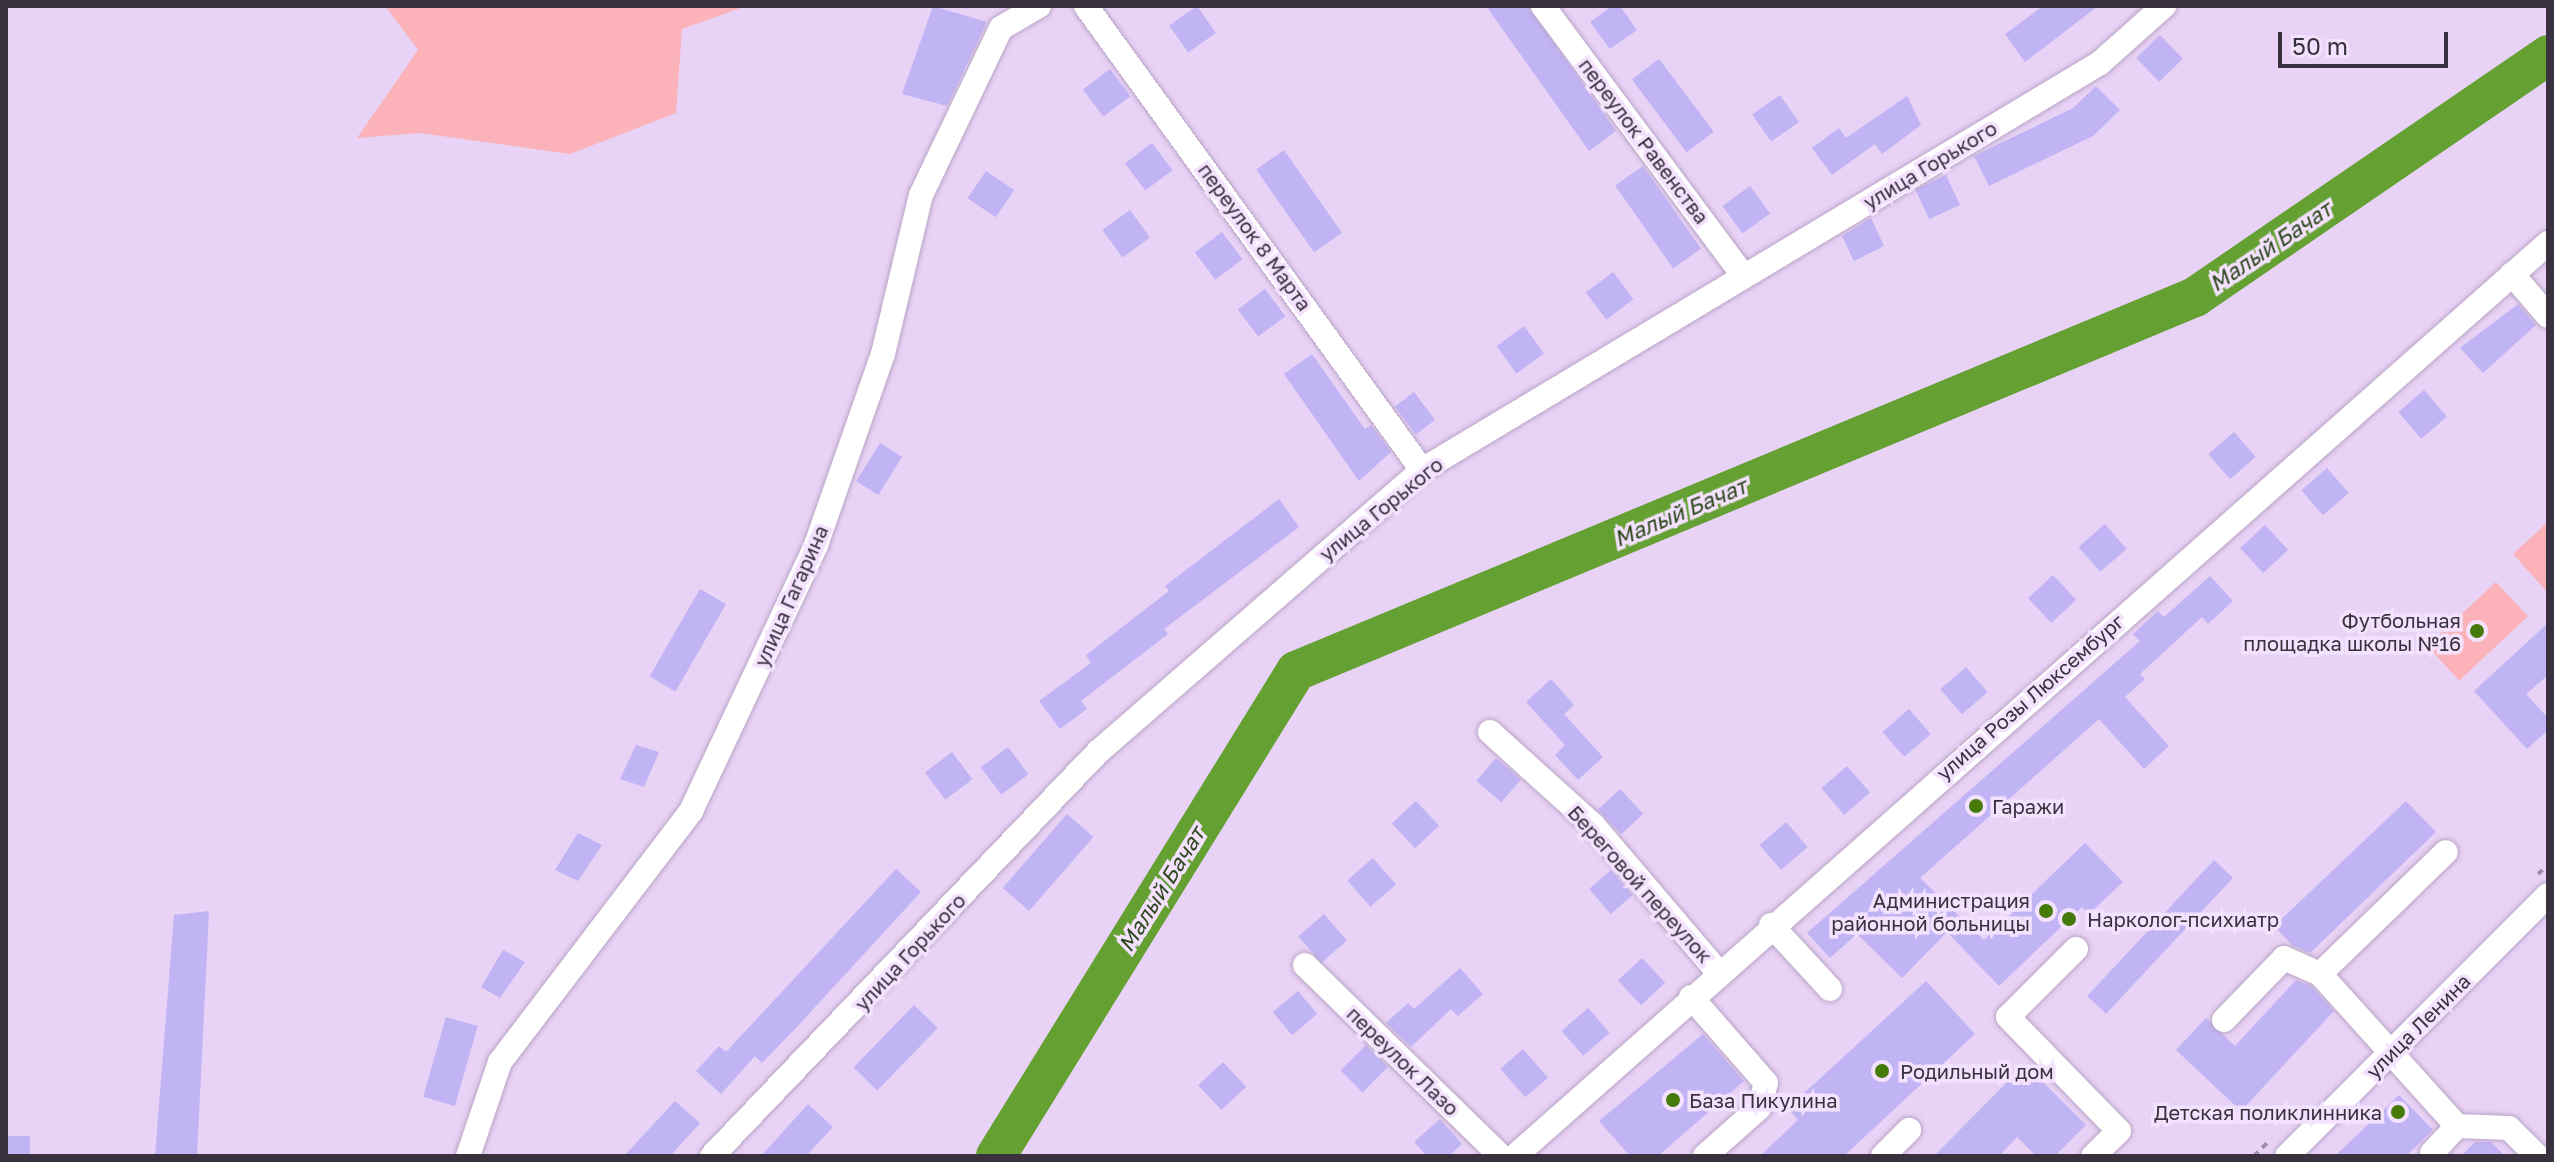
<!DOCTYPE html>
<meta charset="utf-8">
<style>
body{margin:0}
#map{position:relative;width:2554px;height:1162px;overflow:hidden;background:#e8d2f5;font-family:"Golos Text",sans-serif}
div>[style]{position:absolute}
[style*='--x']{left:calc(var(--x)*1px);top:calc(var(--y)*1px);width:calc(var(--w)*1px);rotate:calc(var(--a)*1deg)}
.green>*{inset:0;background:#fbb3b9;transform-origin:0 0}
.river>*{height:40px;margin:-20px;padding:0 20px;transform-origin:20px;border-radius:20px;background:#65a033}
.building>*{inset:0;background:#c1b4f5;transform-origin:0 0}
.path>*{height:4px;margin-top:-2px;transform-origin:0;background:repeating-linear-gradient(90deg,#9e8ea7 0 6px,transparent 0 12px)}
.roads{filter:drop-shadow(0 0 2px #b9a4c5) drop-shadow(0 0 2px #b9a4c5)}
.minor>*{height:24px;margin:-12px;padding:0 12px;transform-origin:12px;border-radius:12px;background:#fff}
.dots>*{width:22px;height:22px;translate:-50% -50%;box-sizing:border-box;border:4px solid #f3e1fd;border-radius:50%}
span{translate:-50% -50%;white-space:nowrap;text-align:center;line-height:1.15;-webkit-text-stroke:7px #f3e1fd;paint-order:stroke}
.street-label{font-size:20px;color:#39313e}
.poi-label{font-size:20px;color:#39313e}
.right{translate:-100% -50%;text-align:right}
.left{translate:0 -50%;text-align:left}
.water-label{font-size:22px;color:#2f481d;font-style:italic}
.frame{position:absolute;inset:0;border:8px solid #39313e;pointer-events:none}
.scale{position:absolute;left:2278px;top:32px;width:170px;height:36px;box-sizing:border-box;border:4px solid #39313e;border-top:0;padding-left:10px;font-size:24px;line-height:28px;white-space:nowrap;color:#39313e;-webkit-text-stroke:6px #f3e1fd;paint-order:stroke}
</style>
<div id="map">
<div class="green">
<i style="clip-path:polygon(385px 6px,746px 6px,682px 29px,676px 113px,570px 154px,420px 133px,357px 138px,418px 50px)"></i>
<i style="clip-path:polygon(2548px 522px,2548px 593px,2513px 554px)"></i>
<i style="left:2496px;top:582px;width:47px;height:94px;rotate:47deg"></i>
</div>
<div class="river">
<i style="--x:996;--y:1156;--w:570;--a:-58.26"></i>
<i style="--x:1296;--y:671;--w:974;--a:-22.59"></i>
<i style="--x:2195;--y:297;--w:428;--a:-34.4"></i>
</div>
<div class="building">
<i style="clip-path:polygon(933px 6px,987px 22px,947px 106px,902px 94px)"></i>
<i style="left:1197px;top:6px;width:33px;height:34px;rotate:55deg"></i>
<i style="clip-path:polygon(1486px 6px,1528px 6px,1616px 131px,1589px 151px)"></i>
<i style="clip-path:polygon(1612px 6px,1620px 6px,1637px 30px,1610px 49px,1590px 22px)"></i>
<i style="clip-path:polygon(2043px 6px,2098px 6px,2025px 62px,2005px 34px)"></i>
<i style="left:2160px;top:35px;width:33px;height:33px;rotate:46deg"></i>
<i style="left:1659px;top:59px;width:91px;height:34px;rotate:53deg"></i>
<i style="left:1110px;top:69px;width:34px;height:34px;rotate:53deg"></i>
<i style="clip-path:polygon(2096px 86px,2120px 110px,2093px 136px,1989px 186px,1974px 156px,2073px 108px)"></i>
<i style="left:1780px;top:95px;width:33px;height:34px;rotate:55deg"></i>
<i style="clip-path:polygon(1907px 96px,1921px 125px,1882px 154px,1875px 144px,1832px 175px,1812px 148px,1839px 128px,1846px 138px)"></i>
<i style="left:1152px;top:143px;width:34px;height:34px;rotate:53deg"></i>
<i style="left:1284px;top:150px;width:101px;height:34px;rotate:55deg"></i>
<i style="left:1643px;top:166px;width:101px;height:34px;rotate:55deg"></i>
<i style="left:986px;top:171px;width:34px;height:33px;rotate:34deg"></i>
<i style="left:1946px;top:175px;width:33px;height:34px;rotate:65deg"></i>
<i style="left:1750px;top:186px;width:34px;height:34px;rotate:54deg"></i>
<i style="left:1130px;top:210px;width:34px;height:34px;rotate:54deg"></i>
<i style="clip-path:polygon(1871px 218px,1884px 246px,1854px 261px,1842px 236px)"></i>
<i style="left:1222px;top:232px;width:34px;height:34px;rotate:53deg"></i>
<i style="left:1613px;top:272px;width:34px;height:34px;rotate:53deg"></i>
<i style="left:1265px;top:289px;width:34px;height:34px;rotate:53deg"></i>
<i style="clip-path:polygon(2518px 304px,2536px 325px,2483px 373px,2460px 348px)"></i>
<i style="left:1524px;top:326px;width:34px;height:34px;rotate:54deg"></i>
<i style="clip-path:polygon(1312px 354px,1365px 429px,1371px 425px,1391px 452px,1359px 481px,1284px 374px)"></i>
<i style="left:2424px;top:390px;width:35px;height:34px;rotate:49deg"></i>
<i style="left:1414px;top:392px;width:35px;height:24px;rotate:53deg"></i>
<i style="left:2234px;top:432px;width:33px;height:34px;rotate:49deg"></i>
<i style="left:880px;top:443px;width:26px;height:45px;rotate:32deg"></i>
<i style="left:2327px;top:468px;width:33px;height:34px;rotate:49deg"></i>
<i style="clip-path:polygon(1279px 499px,1299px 527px,1164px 629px,1168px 634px,1081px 701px,1087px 709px,1060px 729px,1039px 701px,1091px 663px,1086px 655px,1169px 591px,1165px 586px)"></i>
<i style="left:2105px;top:524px;width:33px;height:35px;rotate:49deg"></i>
<i style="left:2265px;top:525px;width:34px;height:34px;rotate:47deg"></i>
<i style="left:2053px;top:575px;width:34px;height:34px;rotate:47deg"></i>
<i style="clip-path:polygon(2210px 576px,2233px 601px,2208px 624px,2202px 617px,2140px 674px,2145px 679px,2125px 697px,2169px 746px,2144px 769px,2099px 719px,1920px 878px,1984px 940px,2085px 843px,2123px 882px,2089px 914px,2082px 907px,1999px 986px,1947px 932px,1902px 978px,1857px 934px,1830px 958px,1807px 933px,2140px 641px,2133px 634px,2158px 611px,2164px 617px)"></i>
<i style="left:700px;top:589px;width:30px;height:101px;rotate:30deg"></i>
<i style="clip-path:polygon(2548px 623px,2548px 675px,2526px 694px,2548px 718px,2548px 730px,2527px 749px,2474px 691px)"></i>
<i style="left:1966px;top:667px;width:33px;height:34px;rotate:49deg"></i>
<i style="clip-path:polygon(1551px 679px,1574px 705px,1564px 714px,1603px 757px,1578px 780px,1555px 755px,1565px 745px,1526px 702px)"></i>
<i style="left:1909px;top:709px;width:33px;height:35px;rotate:49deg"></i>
<i style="clip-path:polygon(636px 745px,659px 752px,644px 787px,620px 779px)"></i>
<i style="left:1008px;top:747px;width:34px;height:34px;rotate:53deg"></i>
<i style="left:952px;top:752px;width:34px;height:34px;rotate:53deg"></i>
<i style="left:1496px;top:758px;width:33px;height:30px;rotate:41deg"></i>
<i style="left:1847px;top:766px;width:35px;height:34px;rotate:49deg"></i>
<i style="left:1620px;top:789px;width:34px;height:30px;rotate:47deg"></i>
<i style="left:1416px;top:801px;width:34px;height:33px;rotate:47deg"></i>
<i style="clip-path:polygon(2406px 801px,2436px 832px,2310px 953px,2292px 945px,2274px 926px)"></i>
<i style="left:1067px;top:814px;width:35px;height:98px;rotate:41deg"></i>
<i style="left:1786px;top:822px;width:33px;height:35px;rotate:49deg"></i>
<i style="clip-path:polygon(578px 833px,602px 845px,578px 881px,555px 870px)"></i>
<i style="left:1373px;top:858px;width:35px;height:34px;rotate:49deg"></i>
<i style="left:2214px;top:860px;width:26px;height:186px;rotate:43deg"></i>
<i style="clip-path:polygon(896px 869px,921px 892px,794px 1030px,762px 1063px,755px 1056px,721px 1094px,696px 1071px,719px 1046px,726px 1052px)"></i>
<i style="left:1611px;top:870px;width:33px;height:29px;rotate:49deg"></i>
<i style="clip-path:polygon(209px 911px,197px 1156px,155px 1156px,174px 915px)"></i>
<i style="left:1324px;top:914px;width:35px;height:34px;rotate:49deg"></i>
<i style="clip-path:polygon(503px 950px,525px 962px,500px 998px,481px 987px)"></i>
<i style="left:1642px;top:958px;width:34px;height:33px;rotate:47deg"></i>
<i style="clip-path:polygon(1460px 968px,1483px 994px,1458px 1016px,1451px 1009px,1411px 1047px,1386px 1023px,1408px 1003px,1414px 1009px)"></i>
<i style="clip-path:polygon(2296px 980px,2311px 986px,2334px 1011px,2241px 1111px,2176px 1050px,2206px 1018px,2235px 1046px)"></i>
<i style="clip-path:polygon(1926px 981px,1975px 1034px,1844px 1156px,1760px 1156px,1798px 1120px,1788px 1108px)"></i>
<i style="left:1298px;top:991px;width:30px;height:33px;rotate:50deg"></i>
<i style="left:914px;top:1005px;width:33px;height:87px;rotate:44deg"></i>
<i style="left:1588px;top:1008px;width:33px;height:35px;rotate:49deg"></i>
<i style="left:446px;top:1017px;width:33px;height:83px;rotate:16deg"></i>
<i style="clip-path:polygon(1703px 1034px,1744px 1081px,1658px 1156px,1630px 1156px,1599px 1121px)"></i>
<i style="left:1366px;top:1045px;width:31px;height:36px;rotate:45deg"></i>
<i style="left:1523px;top:1049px;width:38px;height:30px;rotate:49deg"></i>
<i style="left:1223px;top:1062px;width:34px;height:34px;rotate:47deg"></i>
<i style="clip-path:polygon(2025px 1064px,2086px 1125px,2055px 1156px,2036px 1156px,2017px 1137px,1999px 1156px,1934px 1156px)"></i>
<i style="clip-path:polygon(2399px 1095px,2433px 1130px,2406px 1156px,2335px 1156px)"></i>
<i style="clip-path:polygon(675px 1101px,700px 1123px,670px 1156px,624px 1156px)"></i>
<i style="clip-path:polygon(808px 1104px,833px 1127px,806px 1156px,761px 1156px)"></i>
<i style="clip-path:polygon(1440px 1119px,1462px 1144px,1449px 1156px,1427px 1156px,1414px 1142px)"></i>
<i style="left:6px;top:1136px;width:24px;height:20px"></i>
<i style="clip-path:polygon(2475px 1142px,2491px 1142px,2505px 1156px,2461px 1156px)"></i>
</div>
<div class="path">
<i style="--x:2538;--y:874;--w:13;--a:-42"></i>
<i style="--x:2254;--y:1156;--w:20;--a:-45"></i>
</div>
<div class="roads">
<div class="minor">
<i style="--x:1086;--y:6;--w:573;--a:54.09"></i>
<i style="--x:1543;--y:6;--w:337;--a:53.4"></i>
<i style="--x:2512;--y:274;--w:55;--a:49.4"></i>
<i style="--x:1490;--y:732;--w:139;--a:42.1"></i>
<i style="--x:1593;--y:825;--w:193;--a:49.6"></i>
<i style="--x:1771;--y:925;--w:87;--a:47.3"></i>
<i style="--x:2076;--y:949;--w:96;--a:135"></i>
<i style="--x:2008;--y:1017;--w:159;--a:45.8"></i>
<i style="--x:2119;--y:1131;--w:36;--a:136"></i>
<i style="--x:1305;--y:965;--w:274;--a:44.3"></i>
<i style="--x:1691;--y:997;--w:114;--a:48.9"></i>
<i style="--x:1766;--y:1083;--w:26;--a:106"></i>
<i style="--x:1759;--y:1108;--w:72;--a:138.4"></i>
<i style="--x:2224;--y:1020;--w:86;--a:-45.9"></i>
<i style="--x:2284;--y:958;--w:39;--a:24"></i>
<i style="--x:2457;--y:1126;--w:52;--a:2.2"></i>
<i style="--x:2509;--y:1128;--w:40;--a:45"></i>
<i style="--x:468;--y:1156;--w:99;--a:-71.2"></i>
<i style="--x:500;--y:1062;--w:315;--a:-52.7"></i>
<i style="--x:691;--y:811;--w:294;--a:-64.8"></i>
<i style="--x:816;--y:545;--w:202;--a:-70.7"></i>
<i style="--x:883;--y:354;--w:163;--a:-76.6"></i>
<i style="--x:921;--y:195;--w:185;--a:-64.4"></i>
<i style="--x:1001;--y:28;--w:44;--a:-30.1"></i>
<i style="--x:712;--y:1156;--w:559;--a:-46.31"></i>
<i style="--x:1098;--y:752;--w:430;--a:-41"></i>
<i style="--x:1422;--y:470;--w:791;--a:-30.98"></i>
<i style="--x:2100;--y:63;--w:86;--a:-41.7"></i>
<i style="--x:1515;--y:1156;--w:1379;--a:-41.47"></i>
<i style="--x:1883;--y:1156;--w:37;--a:-45"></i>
<i style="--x:2287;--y:1156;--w:369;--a:-45"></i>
<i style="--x:2435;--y:1156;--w:4;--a:-135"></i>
<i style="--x:2432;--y:1153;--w:37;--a:-47"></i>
<i style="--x:2457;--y:1126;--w:205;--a:-132"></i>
<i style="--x:2320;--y:974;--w:175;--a:-44.1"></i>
</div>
</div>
<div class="dots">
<i style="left:2477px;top:631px;background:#467b0c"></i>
<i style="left:1976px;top:806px;background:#467b0c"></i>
<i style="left:2046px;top:911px;background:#467b0c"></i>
<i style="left:2069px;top:919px;background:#467b0c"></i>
<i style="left:1882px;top:1071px;background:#467b0c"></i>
<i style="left:1673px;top:1100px;background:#467b0c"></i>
<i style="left:2398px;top:1112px;background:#467b0c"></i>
</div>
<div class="street-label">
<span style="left:1644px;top:141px;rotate:53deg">переулок Равенства</span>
<span style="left:1930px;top:165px;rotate:-31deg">улица Горького</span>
<span style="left:1255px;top:237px;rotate:54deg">переулок 8 Марта</span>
<span style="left:1381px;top:509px;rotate:-39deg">улица Горького</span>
<span style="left:791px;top:596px;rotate:-66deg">улица Гагарина</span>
<span style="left:2030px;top:697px;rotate:-41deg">улица Розы Люксембург</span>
<span style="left:1640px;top:884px;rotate:48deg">Береговой переулок</span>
<span style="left:910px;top:952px;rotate:-47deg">улица Горького</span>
<span style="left:2418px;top:1026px;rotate:-45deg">улица Ленина</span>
<span style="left:1403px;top:1061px;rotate:44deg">переулок Лазо</span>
</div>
<div class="poi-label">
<span class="right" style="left:2461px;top:632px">Футбольная<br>площадка школы №16</span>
<span class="left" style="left:1992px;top:806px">Гаражи</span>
<span class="right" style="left:2030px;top:912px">Администрация<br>районной больницы</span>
<span class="left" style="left:2087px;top:919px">Нарколог-психиатр</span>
<span class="left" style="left:1900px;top:1071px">Родильный дом</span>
<span class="left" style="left:1689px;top:1100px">База Пикулина</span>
<span class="right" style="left:2382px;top:1112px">Детская поликлинника</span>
</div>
<div class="water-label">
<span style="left:2270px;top:246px;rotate:-34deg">Малый Бачат</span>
<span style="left:1680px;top:512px;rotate:-23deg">Малый Бачат</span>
<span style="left:1161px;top:889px;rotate:-58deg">Малый Бачат</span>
</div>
<div class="frame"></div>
<div class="scale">50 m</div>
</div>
